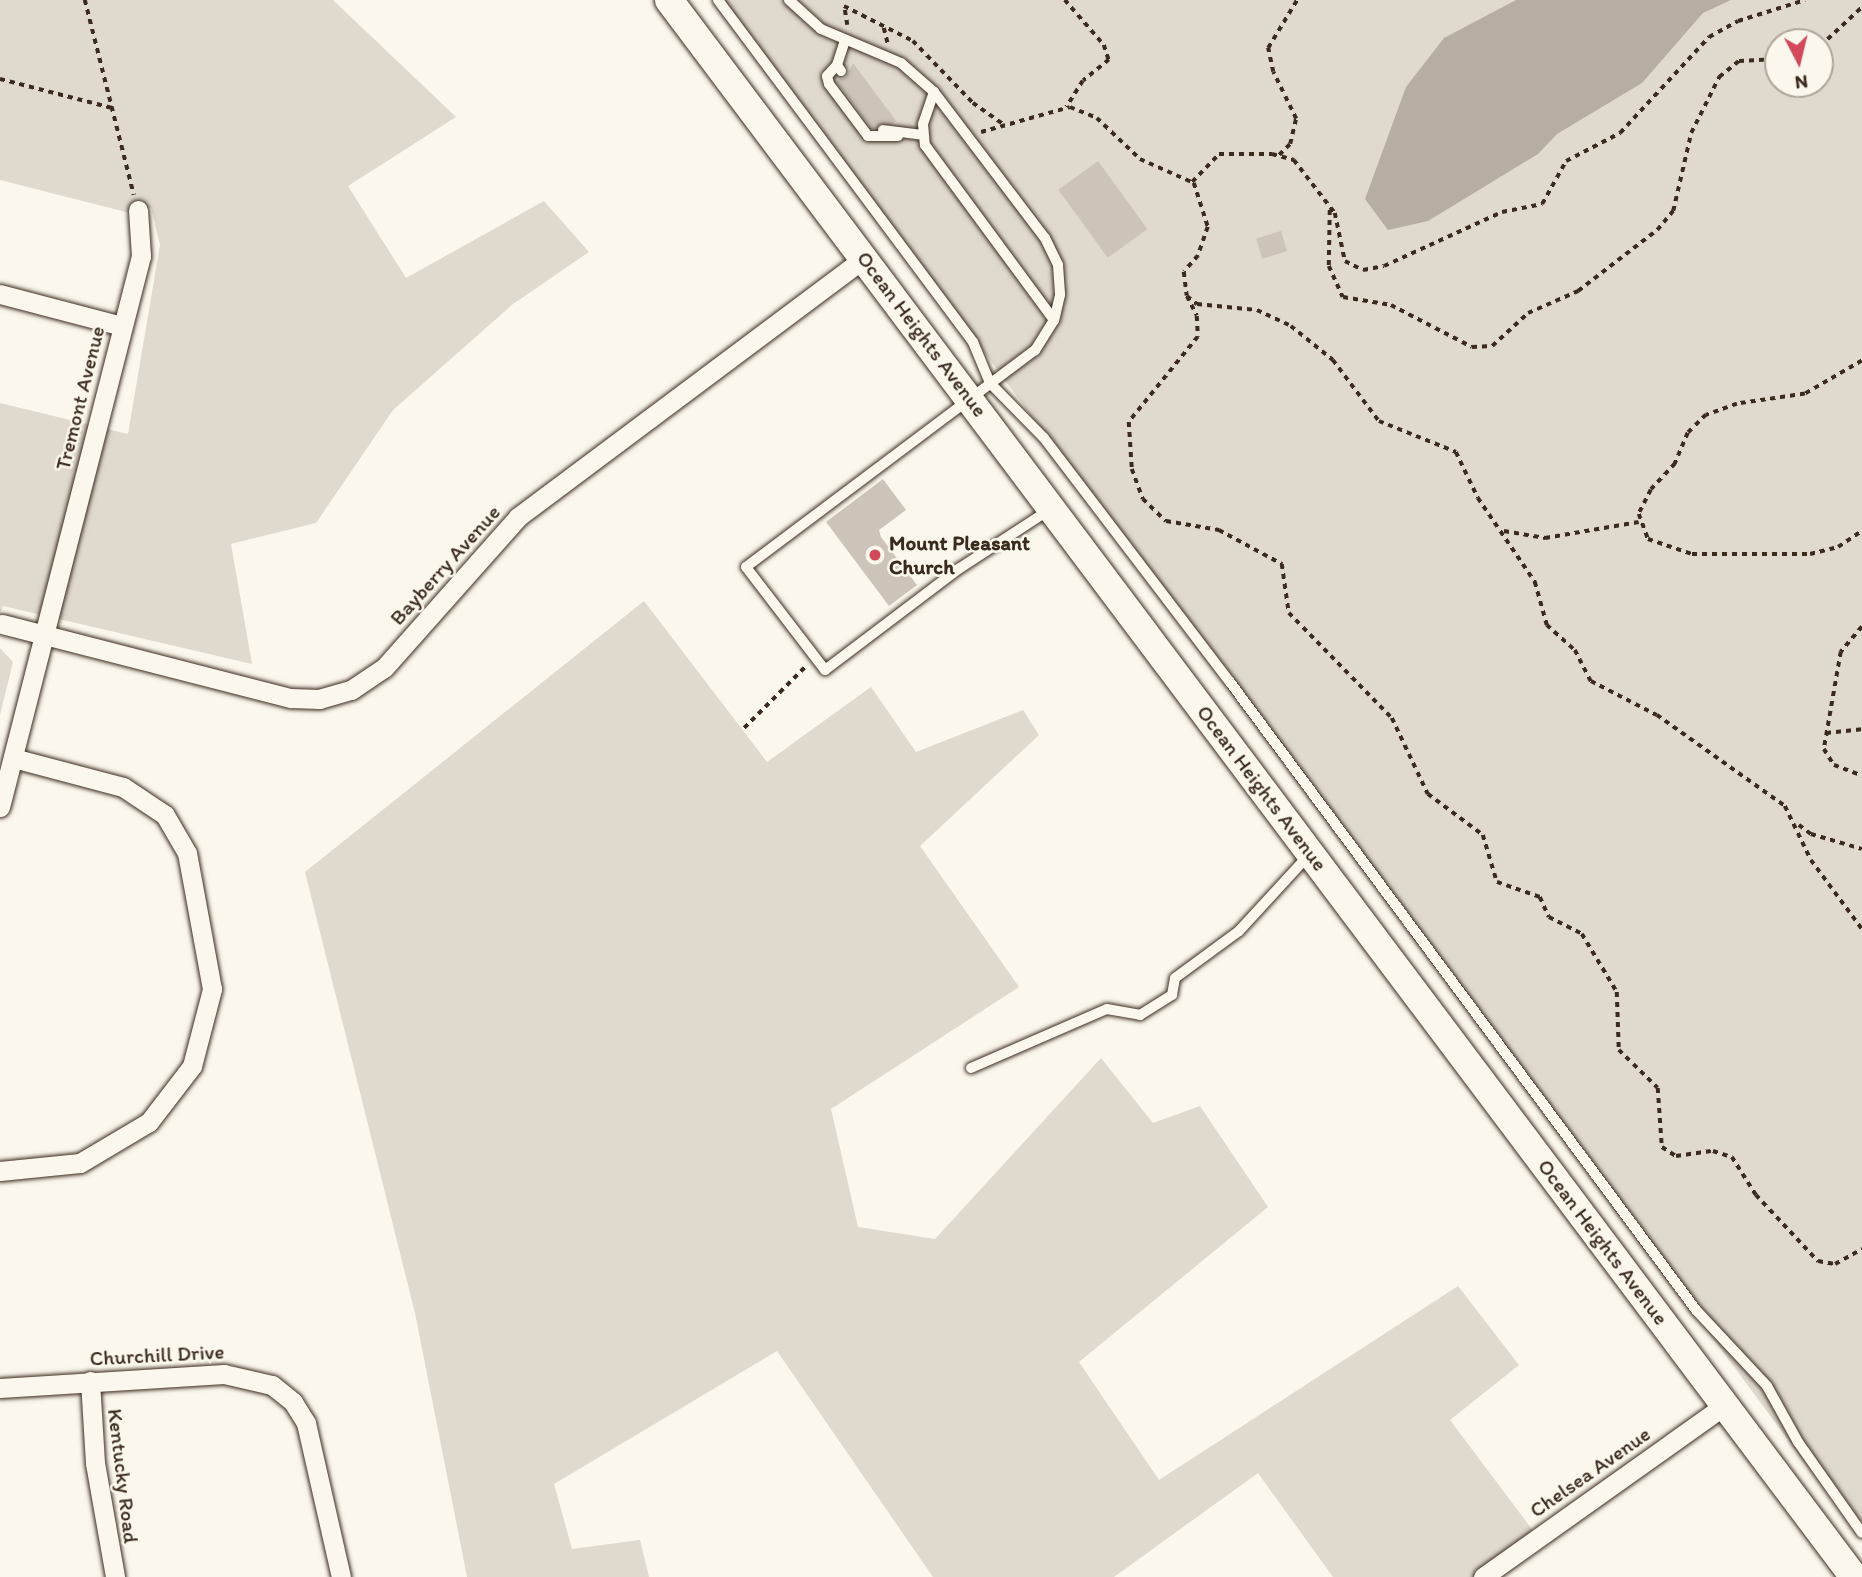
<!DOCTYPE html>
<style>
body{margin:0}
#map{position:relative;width:1862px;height:1577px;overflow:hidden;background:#fbf7ec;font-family:Itim,sans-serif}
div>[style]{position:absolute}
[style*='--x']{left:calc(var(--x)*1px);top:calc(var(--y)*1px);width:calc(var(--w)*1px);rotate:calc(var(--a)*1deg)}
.green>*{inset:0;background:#dfd9ce}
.water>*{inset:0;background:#b6aea2}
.building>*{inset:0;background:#ccc4b9;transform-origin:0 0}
.path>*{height:3.5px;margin-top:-1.75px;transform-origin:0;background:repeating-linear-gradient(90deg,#3b2a1e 0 5px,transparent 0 10px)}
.roads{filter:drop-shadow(0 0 2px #3b2a1e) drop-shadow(0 0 2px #3b2a1e)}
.service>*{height:10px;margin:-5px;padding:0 5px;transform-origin:5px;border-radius:5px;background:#fbf7ec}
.minor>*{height:19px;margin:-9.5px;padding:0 9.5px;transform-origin:9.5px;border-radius:9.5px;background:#fbf7ec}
.secondary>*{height:28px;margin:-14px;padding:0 14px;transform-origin:14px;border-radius:14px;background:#fbf7ec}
.dots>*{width:19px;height:19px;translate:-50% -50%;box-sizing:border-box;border:4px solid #fbf7ec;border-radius:50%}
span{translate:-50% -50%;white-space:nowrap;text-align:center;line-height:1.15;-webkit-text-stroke:5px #fbf7ec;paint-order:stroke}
.street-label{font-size:21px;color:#3b2a1e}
.poi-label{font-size:21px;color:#3b2a1e;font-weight:700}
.left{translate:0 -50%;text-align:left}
.north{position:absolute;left:1764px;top:28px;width:70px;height:70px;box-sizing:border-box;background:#fbf7ec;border:2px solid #aea59a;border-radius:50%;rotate:173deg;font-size:19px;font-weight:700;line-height:28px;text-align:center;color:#3b2a1e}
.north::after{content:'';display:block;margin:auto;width:24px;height:32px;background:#d1495b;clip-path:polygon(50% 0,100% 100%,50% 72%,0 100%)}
</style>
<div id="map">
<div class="green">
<i style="clip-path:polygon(0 0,333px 0,456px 117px,348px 186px,406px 278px,544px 201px,589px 252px,513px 304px,393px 410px,316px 523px,231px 544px,252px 664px,3px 606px,0 614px,0 403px,128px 434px,160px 245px,151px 208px,126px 212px,0 180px)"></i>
<i style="clip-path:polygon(evenodd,724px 0,1862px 0,1862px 1540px,724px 0,1778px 42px,1820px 42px,1820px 84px,1778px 84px,1778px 42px)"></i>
<i style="clip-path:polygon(644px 601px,767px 762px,871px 687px,916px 752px,1023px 710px,1039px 735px,920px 846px,1019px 987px,831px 1109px,858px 1227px,935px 1239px,1101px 1058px,1153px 1123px,1200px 1106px,1268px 1207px,1079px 1362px,1159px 1480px,1458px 1286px,1519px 1365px,1450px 1420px,1537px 1536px,1481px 1577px,1333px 1577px,1258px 1473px,1114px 1577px,933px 1577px,777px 1351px,554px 1484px,572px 1549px,640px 1540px,649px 1577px,467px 1577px,415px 1313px,305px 872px)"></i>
<i style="clip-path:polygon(0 648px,13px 662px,0 715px)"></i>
</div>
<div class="water">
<i style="clip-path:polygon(1516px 0,1731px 0,1703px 13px,1642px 83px,1557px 134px,1538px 154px,1428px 221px,1388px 230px,1365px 199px,1406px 87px,1444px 38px)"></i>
</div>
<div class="building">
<i style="clip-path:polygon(853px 63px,896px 121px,892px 124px,872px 129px,836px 81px,846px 77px)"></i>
<i style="left:1098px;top:161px;width:84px;height:49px;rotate:54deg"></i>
<i style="left:1281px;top:231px;width:21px;height:26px;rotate:73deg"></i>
<i style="clip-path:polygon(883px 479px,906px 510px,879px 530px,881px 537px,917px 585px,889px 606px,826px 522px)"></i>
</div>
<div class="path">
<i style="--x:85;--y:0;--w:201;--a:75.9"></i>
<i style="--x:1065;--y:0;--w:60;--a:49.1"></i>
<i style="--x:1104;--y:45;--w:16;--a:72"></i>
<i style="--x:1109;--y:60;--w:33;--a:141"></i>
<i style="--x:1083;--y:81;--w:31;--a:122"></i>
<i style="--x:847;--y:25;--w:19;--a:-99"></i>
<i style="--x:844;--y:6;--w:77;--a:26.9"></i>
<i style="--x:913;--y:41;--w:86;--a:45.9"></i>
<i style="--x:973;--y:103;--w:37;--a:35"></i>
<i style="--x:884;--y:28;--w:16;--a:76"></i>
<i style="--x:1820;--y:46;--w:57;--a:-42.9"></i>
<i style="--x:0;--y:79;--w:116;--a:14.5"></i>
<i style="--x:981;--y:132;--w:92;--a:-15.7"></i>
<i style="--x:1070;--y:107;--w:29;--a:22"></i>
<i style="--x:1097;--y:118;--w:59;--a:43.6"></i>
<i style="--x:1140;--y:159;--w:59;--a:24"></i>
<i style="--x:1194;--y:183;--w:46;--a:72.3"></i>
<i style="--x:1208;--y:227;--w:31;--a:109"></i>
<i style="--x:1198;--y:256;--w:21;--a:131"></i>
<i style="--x:1184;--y:272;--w:24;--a:83"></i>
<i style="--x:1187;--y:296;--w:13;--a:39"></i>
<i style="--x:1197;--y:304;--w:60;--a:5.7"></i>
<i style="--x:1257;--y:310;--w:38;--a:25"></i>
<i style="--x:1291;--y:326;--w:54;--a:39"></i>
<i style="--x:1333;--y:360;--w:76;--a:53"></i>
<i style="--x:1379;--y:421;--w:83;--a:21.9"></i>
<i style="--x:1456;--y:452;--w:51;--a:64.4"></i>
<i style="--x:1478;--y:498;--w:102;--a:55.8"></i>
<i style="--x:1535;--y:582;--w:45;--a:74.4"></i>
<i style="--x:1547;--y:625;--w:38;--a:42"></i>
<i style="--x:1575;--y:650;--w:35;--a:63"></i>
<i style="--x:1591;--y:681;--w:74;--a:27.3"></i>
<i style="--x:1657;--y:715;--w:157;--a:35.4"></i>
<i style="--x:1785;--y:806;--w:60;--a:64.3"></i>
<i style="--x:1811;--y:860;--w:86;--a:53.5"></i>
<i style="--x:1279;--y:155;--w:16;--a:-45"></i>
<i style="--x:1290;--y:144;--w:26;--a:-77"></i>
<i style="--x:1296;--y:119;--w:52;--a:-116.1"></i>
<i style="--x:1273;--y:72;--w:25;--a:-102"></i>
<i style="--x:1268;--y:48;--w:56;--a:-58.9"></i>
<i style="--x:1192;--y:182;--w:39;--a:-46"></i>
<i style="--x:1219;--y:154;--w:53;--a:0"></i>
<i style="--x:1272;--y:154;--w:23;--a:15"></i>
<i style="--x:1294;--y:160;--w:67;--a:52.3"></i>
<i style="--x:1335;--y:213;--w:49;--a:78.2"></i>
<i style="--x:1345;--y:261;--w:20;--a:27"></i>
<i style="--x:1363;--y:270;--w:21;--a:-11"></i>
<i style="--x:1384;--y:266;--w:130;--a:-24.6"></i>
<i style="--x:1502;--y:212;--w:41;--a:-11.3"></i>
<i style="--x:1542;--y:204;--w:49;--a:-60.8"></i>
<i style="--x:1566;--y:161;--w:61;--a:-27.4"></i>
<i style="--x:1620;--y:133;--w:131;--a:-47.2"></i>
<i style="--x:1709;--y:37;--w:33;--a:-29"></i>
<i style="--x:1738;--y:21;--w:70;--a:-17.4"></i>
<i style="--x:1330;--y:210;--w:56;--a:91"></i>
<i style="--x:1329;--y:266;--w:34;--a:66"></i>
<i style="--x:1343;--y:297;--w:49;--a:9.5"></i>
<i style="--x:1391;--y:305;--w:91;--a:27.4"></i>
<i style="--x:1472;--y:347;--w:20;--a:-3"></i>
<i style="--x:1492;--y:346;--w:49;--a:-42.5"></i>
<i style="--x:1528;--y:313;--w:55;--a:-23.7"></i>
<i style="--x:1578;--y:291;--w:100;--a:-37.7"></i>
<i style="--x:1657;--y:230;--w:25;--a:-50"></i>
<i style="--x:1673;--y:211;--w:80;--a:-77"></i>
<i style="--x:1691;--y:133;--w:63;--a:-63.4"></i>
<i style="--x:1719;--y:77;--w:26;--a:-39"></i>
<i style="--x:1739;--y:61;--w:39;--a:-3"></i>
<i style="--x:1187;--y:296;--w:22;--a:63"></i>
<i style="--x:1197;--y:316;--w:21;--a:87"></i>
<i style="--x:1198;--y:337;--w:109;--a:129.1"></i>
<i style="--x:1129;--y:422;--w:47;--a:86.3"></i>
<i style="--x:1132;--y:469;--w:32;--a:70"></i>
<i style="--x:1143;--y:499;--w:32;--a:44"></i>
<i style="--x:1166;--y:521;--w:54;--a:9.6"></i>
<i style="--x:1219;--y:530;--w:72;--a:28.4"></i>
<i style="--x:1282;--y:564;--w:49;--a:81.9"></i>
<i style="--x:1289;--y:613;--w:147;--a:45.6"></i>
<i style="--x:1392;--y:718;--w:84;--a:64.7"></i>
<i style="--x:1428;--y:794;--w:69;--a:36.7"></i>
<i style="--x:1483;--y:835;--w:49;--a:73.4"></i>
<i style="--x:1497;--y:882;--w:46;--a:19.2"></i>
<i style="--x:1540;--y:897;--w:22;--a:66"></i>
<i style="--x:1549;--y:917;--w:37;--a:27"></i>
<i style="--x:1582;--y:934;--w:68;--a:58.9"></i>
<i style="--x:1617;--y:992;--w:58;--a:88"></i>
<i style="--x:1619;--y:1050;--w:54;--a:44.3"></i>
<i style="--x:1658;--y:1088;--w:59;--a:86.1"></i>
<i style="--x:1662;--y:1147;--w:17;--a:33"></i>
<i style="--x:1676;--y:1156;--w:37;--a:-8"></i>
<i style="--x:1713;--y:1151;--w:20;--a:18"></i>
<i style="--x:1732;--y:1157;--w:45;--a:57.7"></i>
<i style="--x:1756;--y:1195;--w:91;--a:46.8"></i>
<i style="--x:1818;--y:1261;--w:17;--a:10"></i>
<i style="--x:1835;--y:1264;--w:31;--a:-29"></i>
<i style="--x:1862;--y:361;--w:66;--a:149.9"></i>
<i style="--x:1805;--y:394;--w:69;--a:171.6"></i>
<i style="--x:1737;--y:404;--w:33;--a:160"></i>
<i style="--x:1706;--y:415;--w:25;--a:135"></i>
<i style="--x:1688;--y:433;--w:34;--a:113"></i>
<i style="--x:1675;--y:464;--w:35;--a:133"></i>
<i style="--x:1651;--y:490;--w:27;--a:117"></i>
<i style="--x:1639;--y:514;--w:27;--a:70"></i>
<i style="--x:1648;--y:539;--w:46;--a:18.8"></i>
<i style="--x:1692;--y:554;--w:118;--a:0"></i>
<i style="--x:1810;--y:554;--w:29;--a:-14"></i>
<i style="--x:1838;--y:547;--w:29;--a:-34"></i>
<i style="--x:1504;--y:531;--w:42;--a:9.7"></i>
<i style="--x:1545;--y:538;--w:95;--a:-9.7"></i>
<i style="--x:1862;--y:627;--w:33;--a:130"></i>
<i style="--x:1841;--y:652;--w:98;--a:99.9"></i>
<i style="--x:1824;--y:749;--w:19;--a:58"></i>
<i style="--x:1834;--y:765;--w:30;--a:21"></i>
<i style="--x:744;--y:728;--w:89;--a:-45"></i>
<i style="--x:1826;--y:733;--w:36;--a:-6"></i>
<i style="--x:1799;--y:825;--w:15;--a:37"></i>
<i style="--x:1811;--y:834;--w:53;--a:16.4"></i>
</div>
<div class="roads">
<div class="service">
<i style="--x:718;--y:0;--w:427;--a:53.3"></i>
<i style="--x:973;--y:342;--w:44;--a:67.5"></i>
<i style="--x:990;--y:383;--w:77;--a:45.5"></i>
<i style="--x:1044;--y:438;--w:307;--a:52.7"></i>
<i style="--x:1230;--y:682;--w:782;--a:53.42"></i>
<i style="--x:1696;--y:1310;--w:104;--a:46.9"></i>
<i style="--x:1767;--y:1386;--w:64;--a:61"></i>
<i style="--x:1798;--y:1442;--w:111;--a:54.9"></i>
<i style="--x:789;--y:0;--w:43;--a:42.2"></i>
<i style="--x:821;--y:29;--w:87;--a:23"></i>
<i style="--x:901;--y:63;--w:44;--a:41.3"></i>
<i style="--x:934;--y:92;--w:183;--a:52.8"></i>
<i style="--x:1045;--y:238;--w:30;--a:64"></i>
<i style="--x:1058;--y:265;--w:30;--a:86"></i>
<i style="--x:1060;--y:295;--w:26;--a:103"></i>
<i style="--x:1054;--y:320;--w:36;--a:122"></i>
<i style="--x:1035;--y:350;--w:361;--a:143.1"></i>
<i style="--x:746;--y:567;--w:130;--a:52.5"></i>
<i style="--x:825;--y:670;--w:169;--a:-37.1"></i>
<i style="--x:960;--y:568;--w:106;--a:-33.1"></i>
<i style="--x:837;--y:65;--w:15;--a:132"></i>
<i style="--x:827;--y:76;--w:8;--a:76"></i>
<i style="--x:829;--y:84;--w:65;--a:53.1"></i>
<i style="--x:868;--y:136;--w:30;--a:0"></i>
<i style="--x:841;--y:71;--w:7;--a:-124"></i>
<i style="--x:837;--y:65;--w:26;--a:-72"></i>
<i style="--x:934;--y:92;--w:34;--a:109"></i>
<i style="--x:923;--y:124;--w:21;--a:85"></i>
<i style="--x:925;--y:145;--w:217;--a:53.6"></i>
<i style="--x:883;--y:130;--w:39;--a:7"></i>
<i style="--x:971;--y:1068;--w:148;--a:-23.5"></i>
<i style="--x:1107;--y:1009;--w:34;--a:10"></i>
<i style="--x:1140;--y:1015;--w:38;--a:-32"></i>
<i style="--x:1172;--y:995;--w:17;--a:-80"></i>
<i style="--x:1175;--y:978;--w:79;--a:-36.3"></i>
<i style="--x:1239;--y:931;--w:102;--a:-47.4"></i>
</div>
<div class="minor">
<i style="--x:0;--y:294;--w:126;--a:14.7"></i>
<i style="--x:2;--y:624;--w:298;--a:14.4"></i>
<i style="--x:291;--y:698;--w:28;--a:2"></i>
<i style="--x:319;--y:699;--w:33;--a:-16"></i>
<i style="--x:351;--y:690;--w:40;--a:-34"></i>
<i style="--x:384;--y:668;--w:202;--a:-48.4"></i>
<i style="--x:518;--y:517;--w:434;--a:-36.8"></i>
<i style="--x:0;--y:807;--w:569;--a:-75.65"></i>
<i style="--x:141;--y:256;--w:46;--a:-93.7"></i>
<i style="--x:0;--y:1171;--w:80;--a:-5.7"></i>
<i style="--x:80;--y:1163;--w:80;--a:-30.7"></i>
<i style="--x:149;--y:1122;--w:71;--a:-52.5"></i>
<i style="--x:192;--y:1066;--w:80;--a:-75.4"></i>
<i style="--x:212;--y:989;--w:138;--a:-100.4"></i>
<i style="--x:187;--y:853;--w:44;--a:-120.1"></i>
<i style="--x:165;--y:815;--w:50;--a:-146.3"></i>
<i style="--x:123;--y:787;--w:114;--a:-165.2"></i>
<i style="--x:90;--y:1381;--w:82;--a:86.5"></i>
<i style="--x:95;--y:1463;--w:116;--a:80"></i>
<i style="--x:0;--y:1388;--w:224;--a:-3.6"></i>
<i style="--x:224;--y:1374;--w:49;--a:12.9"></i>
<i style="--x:272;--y:1385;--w:27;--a:39"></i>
<i style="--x:293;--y:1402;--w:25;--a:58"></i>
<i style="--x:306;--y:1423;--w:158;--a:77.2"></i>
<i style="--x:1483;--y:1577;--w:296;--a:-35.4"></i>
</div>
<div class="secondary">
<i style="--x:669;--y:0;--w:1973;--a:53.08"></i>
</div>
</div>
<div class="dots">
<i style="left:875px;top:555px;background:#d1495b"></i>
</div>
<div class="street-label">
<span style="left:922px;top:334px;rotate:53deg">Ocean Heights Avenue</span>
<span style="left:80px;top:398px;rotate:-76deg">Tremont Avenue</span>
<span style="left:445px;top:565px;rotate:-48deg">Bayberry Avenue</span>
<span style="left:1262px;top:788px;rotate:53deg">Ocean Heights Avenue</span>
<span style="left:1603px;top:1242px;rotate:53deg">Ocean Heights Avenue</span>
<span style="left:157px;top:1355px;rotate:-3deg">Churchill Drive</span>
<span style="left:1590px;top:1472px;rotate:-35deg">Chelsea Avenue</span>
<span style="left:123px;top:1476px;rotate:83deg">Kentucky Road</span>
</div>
<div class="poi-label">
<span class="left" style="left:889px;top:555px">Mount Pleasant<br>Church</span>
</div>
<div class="north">N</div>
</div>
